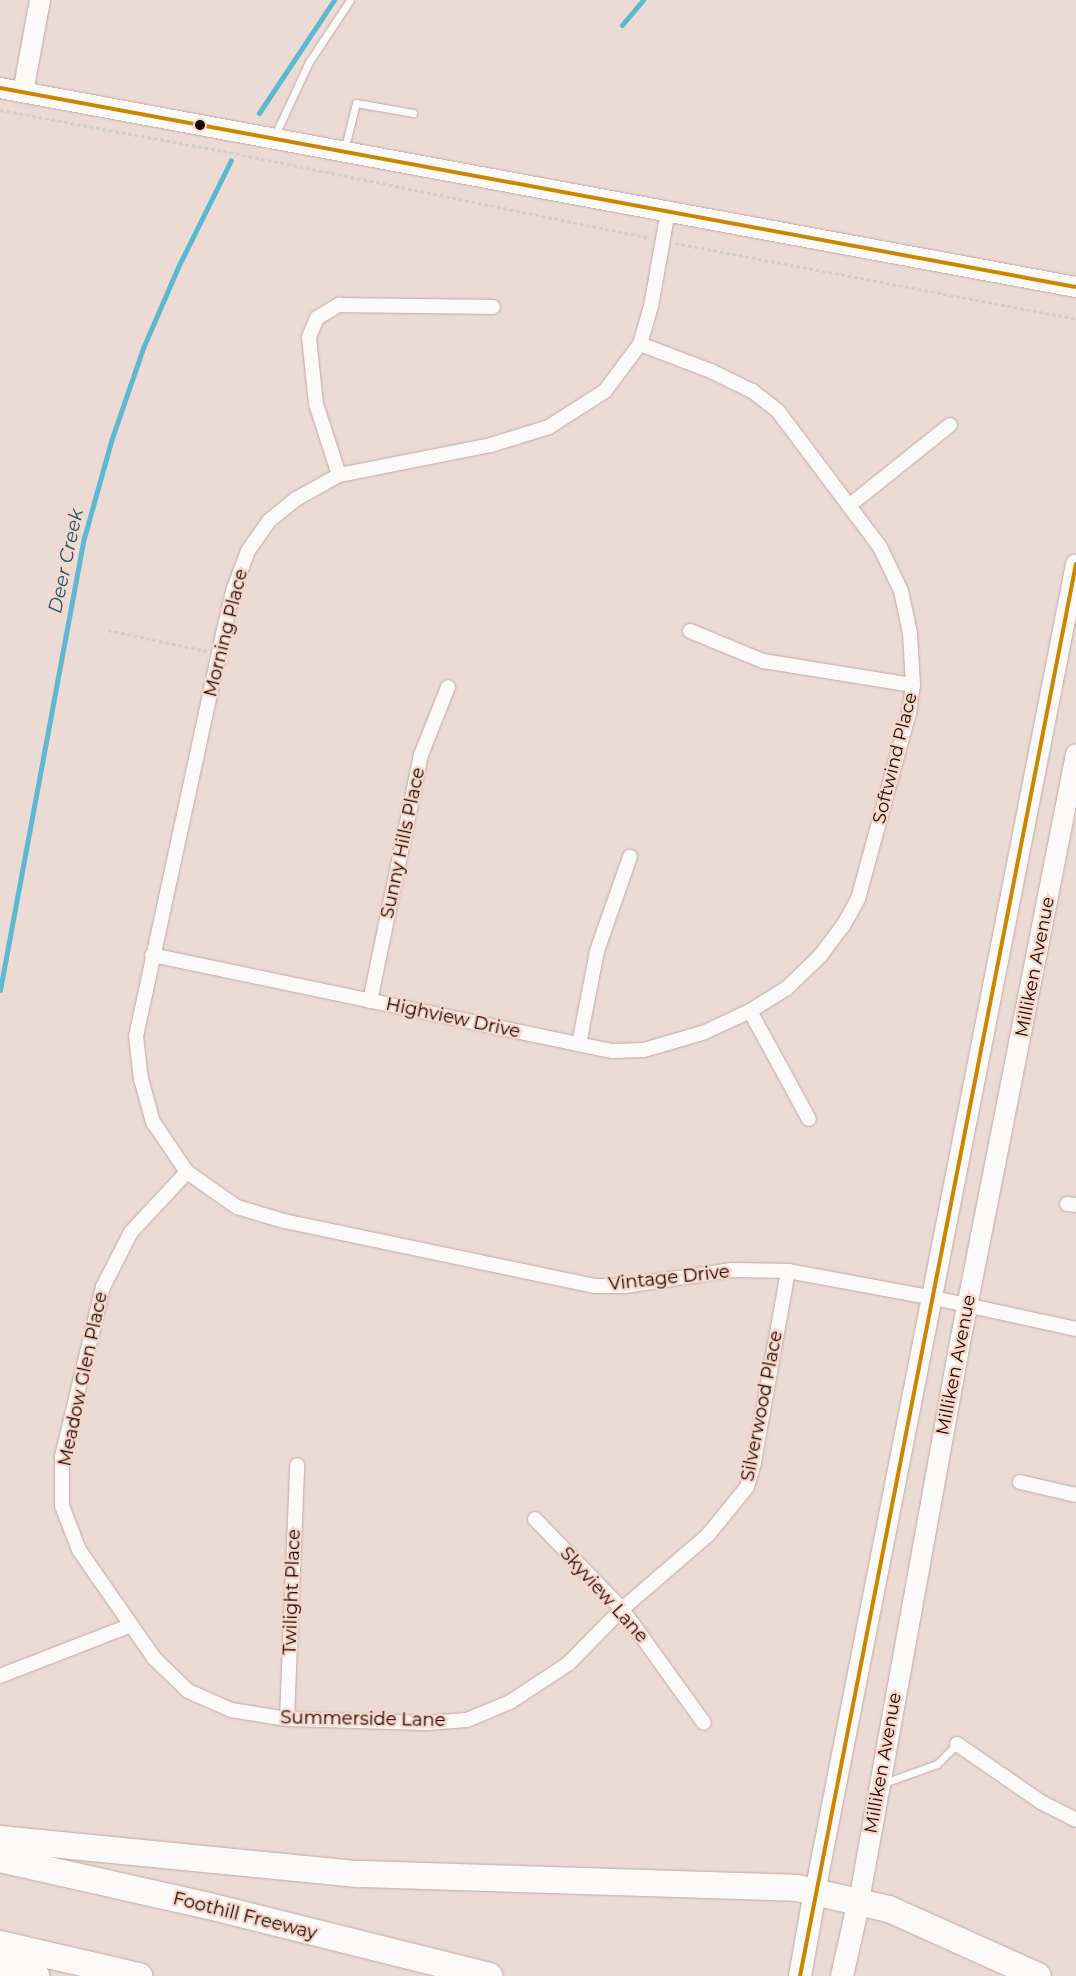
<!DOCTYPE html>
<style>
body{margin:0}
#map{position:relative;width:1076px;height:1976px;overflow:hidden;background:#ecdbd5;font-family:Montserrat,sans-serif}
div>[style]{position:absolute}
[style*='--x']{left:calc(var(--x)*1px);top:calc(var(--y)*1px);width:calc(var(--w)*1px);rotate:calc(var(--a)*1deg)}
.stream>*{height:5px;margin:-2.5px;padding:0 2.5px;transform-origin:2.5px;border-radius:2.5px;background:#5db8d0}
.path>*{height:3px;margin-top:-1.5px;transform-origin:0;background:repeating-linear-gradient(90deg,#d4cfcd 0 4px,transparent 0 6.5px)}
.roads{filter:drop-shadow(0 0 1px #bfaaa2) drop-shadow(0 0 1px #bfaaa2)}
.lane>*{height:7px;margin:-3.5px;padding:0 3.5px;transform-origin:3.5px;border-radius:3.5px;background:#fcfaf9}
.street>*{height:14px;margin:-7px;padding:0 7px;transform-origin:7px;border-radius:7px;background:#fcfaf9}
.secondary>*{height:20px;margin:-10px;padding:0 10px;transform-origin:10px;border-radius:10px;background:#fcfaf9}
.primary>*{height:22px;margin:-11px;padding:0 11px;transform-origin:11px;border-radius:11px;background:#fcfaf9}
.highway>*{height:26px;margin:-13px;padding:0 13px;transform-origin:13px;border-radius:13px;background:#fcfaf9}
.bus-1>*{height:4px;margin:-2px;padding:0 2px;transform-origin:2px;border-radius:2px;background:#cb8600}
.dots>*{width:14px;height:14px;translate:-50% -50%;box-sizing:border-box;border:2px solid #f6d7cb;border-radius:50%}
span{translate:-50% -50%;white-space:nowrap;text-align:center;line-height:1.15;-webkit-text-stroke:4.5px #f6d7cb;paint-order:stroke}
.street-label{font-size:18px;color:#1c0400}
.water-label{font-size:19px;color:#13576b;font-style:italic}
</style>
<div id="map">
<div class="stream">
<i style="--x:622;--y:25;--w:33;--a:-50"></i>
<i style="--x:259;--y:113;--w:136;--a:-56.4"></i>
<i style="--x:0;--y:990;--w:460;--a:-79.5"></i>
<i style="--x:84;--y:538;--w:101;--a:-74.4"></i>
<i style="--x:111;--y:441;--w:98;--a:-71"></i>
<i style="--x:143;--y:348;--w:88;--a:-66.6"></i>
<i style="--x:178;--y:267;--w:119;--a:-63.6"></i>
</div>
<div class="path">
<i style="--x:0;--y:110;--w:227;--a:10.4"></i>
<i style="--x:223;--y:151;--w:435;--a:11.5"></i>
<i style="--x:675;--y:243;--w:408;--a:10.7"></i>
<i style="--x:108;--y:630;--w:101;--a:12"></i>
</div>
<div class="roads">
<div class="lane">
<i style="--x:274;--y:137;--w:83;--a:-65"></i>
<i style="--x:309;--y:62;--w:74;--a:-56.5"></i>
<i style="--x:344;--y:151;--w:49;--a:-76"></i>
<i style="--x:356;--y:103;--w:58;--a:10"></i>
<i style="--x:884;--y:1783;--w:56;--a:-19.7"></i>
<i style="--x:937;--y:1764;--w:28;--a:-45"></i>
</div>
<div class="street">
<i style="--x:668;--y:211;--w:97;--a:100.1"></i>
<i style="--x:651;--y:306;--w:40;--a:106"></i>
<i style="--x:640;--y:344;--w:59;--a:126.7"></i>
<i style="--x:605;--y:391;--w:67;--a:147.3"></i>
<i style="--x:549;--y:427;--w:61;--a:162.8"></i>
<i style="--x:491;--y:445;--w:155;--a:168.8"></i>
<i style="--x:339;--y:475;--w:49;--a:150.8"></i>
<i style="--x:296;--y:499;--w:35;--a:141"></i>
<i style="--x:269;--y:521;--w:37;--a:125"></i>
<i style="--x:248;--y:551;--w:43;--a:110.6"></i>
<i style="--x:233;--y:591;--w:44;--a:103.1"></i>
<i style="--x:223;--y:634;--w:411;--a:102.2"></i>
<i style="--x:136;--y:1036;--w:43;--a:83.4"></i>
<i style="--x:141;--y:1079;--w:45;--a:74.4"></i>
<i style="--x:153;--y:1122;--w:60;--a:55.8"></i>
<i style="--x:187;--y:1172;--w:61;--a:35"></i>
<i style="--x:237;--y:1207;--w:49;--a:16.6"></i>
<i style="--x:284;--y:1221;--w:318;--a:11.8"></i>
<i style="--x:595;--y:1286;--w:30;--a:0"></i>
<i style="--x:625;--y:1286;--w:108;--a:-8.5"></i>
<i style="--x:732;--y:1270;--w:56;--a:1"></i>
<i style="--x:788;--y:1271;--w:148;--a:10.5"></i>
<i style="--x:934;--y:1298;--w:145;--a:12.3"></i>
<i style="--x:339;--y:475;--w:75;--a:-107.9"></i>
<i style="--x:316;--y:404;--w:67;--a:-96"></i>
<i style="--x:309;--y:337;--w:21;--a:-67"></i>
<i style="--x:317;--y:318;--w:26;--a:-31"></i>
<i style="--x:339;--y:305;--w:154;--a:0.7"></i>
<i style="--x:850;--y:505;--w:128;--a:-38.7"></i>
<i style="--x:690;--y:631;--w:79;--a:22.3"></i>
<i style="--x:763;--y:661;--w:152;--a:9.1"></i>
<i style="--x:152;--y:955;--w:471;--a:11.8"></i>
<i style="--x:613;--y:1051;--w:31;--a:-2"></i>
<i style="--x:644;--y:1050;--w:64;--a:-16.4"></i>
<i style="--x:705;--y:1032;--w:50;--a:-25"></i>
<i style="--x:750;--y:1011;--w:44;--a:-31.9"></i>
<i style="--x:787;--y:988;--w:46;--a:-44.1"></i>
<i style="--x:820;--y:956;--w:38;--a:-53"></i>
<i style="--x:843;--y:926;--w:31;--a:-61"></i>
<i style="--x:858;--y:899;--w:193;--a:-74.7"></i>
<i style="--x:909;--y:713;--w:28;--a:-82"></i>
<i style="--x:913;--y:685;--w:52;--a:-93.3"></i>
<i style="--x:910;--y:633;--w:43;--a:-102.1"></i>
<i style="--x:901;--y:591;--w:49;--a:-115.5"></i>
<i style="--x:880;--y:547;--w:170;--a:-126.9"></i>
<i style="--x:778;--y:411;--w:33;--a:-142"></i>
<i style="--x:752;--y:391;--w:46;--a:-154"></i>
<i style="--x:711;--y:371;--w:76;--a:-159.2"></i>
<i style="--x:370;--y:1001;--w:251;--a:-78.3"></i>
<i style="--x:421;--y:755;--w:73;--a:-68.3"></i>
<i style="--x:750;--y:1011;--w:123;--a:61.4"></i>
<i style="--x:579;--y:1044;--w:95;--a:-79"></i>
<i style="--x:597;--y:951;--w:100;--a:-70.7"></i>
<i style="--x:187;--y:1172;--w:82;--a:133"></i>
<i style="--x:131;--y:1232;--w:62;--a:117"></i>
<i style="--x:103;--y:1287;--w:175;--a:103.6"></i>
<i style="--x:62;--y:1457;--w:49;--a:90"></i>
<i style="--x:62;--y:1506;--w:47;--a:68.9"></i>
<i style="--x:79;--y:1550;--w:131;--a:55.2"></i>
<i style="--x:154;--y:1658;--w:47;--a:44.1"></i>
<i style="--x:188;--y:1691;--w:47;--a:23.8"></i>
<i style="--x:231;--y:1710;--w:57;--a:9.1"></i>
<i style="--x:287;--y:1719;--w:139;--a:1.6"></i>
<i style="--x:426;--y:1723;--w:41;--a:-4.2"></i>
<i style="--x:467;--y:1720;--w:47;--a:-22.7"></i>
<i style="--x:510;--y:1702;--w:69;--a:-33.2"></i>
<i style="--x:568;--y:1664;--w:77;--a:-45.5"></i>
<i style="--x:622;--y:1609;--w:113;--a:-40.7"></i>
<i style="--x:708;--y:1535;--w:62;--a:-50.9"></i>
<i style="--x:747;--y:1487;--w:26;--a:-74"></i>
<i style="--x:754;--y:1462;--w:194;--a:-79.9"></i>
<i style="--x:1067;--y:1204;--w:9;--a:6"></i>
<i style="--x:1020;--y:1482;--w:57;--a:13.1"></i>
<i style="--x:535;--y:1519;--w:125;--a:46"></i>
<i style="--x:622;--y:1609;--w:140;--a:54.3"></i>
<i style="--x:0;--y:1676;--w:138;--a:-21.2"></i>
<i style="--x:287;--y:1719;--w:254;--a:-87.7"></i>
<i style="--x:957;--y:1744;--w:102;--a:34.6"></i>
<i style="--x:1041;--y:1802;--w:39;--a:27"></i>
</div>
<div class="secondary">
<i style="--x:0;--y:88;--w:1094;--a:10.48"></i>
<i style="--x:23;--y:92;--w:94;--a:-79.5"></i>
<i style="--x:815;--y:1892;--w:1353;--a:-78.88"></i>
<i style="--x:859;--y:1901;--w:573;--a:-79.75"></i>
<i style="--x:961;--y:1337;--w:594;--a:-78.84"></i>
</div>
<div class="primary">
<i style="--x:800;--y:1976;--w:85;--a:-79.9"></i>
<i style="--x:842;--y:1976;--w:77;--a:-77.2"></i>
</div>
<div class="highway">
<i style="--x:0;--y:1839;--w:362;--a:5.6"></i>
<i style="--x:360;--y:1874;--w:437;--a:1.8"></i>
<i style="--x:797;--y:1888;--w:94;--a:12.9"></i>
<i style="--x:889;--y:1909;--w:163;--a:24.2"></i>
<i style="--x:0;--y:1859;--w:214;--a:12.7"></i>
<i style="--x:209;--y:1906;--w:289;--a:14"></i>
<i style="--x:0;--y:1944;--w:143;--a:13"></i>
<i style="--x:0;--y:1965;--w:38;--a:17"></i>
</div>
</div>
<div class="bus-1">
<i style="--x:0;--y:88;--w:1094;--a:10.48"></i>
<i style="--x:800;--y:1976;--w:1439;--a:-78.94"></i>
</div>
<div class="dots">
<i style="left:200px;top:125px;background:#1c0400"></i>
</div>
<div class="street-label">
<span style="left:226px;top:633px;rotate:-76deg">Morning Place</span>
<span style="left:895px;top:758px;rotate:-76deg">Softwind Place</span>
<span style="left:403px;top:843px;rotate:-78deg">Sunny Hills Place</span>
<span style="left:1035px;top:967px;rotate:-79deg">Milliken Avenue</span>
<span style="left:453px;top:1018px;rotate:12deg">Highview Drive</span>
<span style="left:669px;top:1278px;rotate:-6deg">Vintage Drive</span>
<span style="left:956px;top:1365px;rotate:-79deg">Milliken Avenue</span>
<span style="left:83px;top:1379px;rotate:-78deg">Meadow Glen Place</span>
<span style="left:762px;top:1406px;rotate:-79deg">Silverwood Place</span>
<span style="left:292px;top:1592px;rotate:-88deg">Twilight Place</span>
<span style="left:604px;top:1595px;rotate:48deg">Skyview Lane</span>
<span style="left:363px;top:1719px;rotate:1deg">Summerside Lane</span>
<span style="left:883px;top:1763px;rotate:-80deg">Milliken Avenue</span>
<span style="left:245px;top:1916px;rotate:14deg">Foothill Freeway</span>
</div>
<div class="water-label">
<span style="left:66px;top:561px;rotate:-78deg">Deer Creek</span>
</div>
</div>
